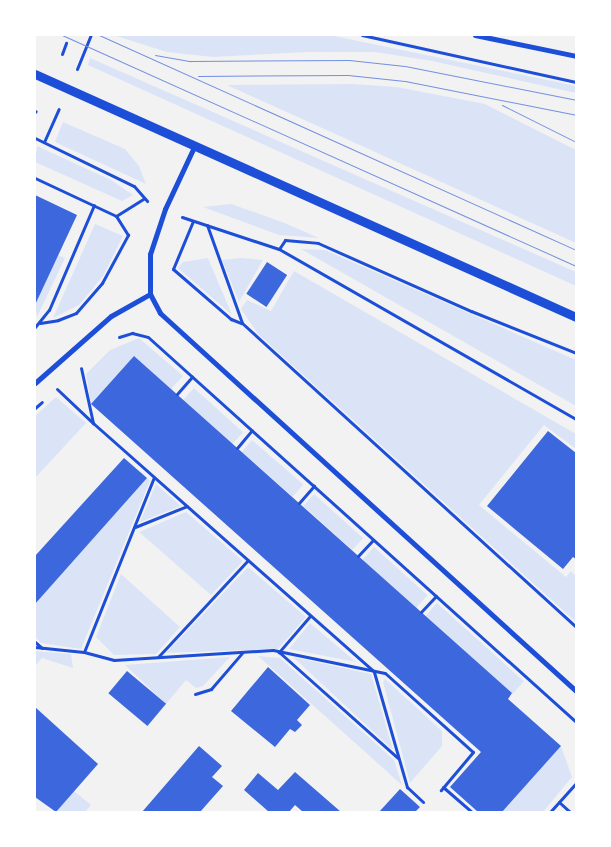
<!DOCTYPE html>
<style>
body{margin:0}
#map{position:relative;width:611px;height:847px;overflow:hidden;background:#f2f2f2;font-family:"Golos Text",sans-serif}
div>[style]{position:absolute}
[style*='--x']{left:calc(var(--x)*1px);top:calc(var(--y)*1px);width:calc(var(--w)*1px);rotate:calc(var(--a)*1deg)}
.green>*{inset:0;background:#dbe4f7;transform-origin:0 0}
.building>*{inset:0;background:#3d67dc;transform-origin:0 0}
.path>*{height:3px;margin:-1.5px;padding:0 1.5px;transform-origin:1.5px;border-radius:1.5px;background:#1d4ed8}
.minor>*{height:5px;margin:-2.5px;padding:0 2.5px;transform-origin:2.5px;border-radius:2.5px;background:#1d4ed8}
.tertiary>*{height:9px;margin:-4.5px;padding:0 4.5px;transform-origin:4.5px;border-radius:4.5px;background:#1d4ed8}
.tram>*{height:1px;margin:-0.5px;padding:0 0.5px;transform-origin:0.5px;border-radius:0.5px;background:#7290e2}
span{translate:-50% -50%;white-space:nowrap;text-align:center;line-height:1.15;-webkit-text-stroke:4.5px #fff;paint-order:stroke}
.frame{position:absolute;inset:0;border:36px solid #fff;pointer-events:none}
</style>
<div id="map">
<div class="green">
<i style="clip-path:polygon(113px 35px,329px 35px,576px 86px,576px 93px,432px 61px,375px 52px,309px 52px,213px 57px,167px 52px)"></i>
<i style="clip-path:polygon(90px 58px,576px 272px,576px 286px,88px 65px)"></i>
<i style="clip-path:polygon(352px 84px,397px 87px,485px 104px,576px 150px,576px 243px,227px 85px)"></i>
<i style="clip-path:polygon(63px 122px,125px 149px,139px 166px,146px 184px,55px 142px)"></i>
<i style="clip-path:polygon(37px 146px,111px 180px,133px 195px,122px 201px,35px 162px)"></i>
<i style="clip-path:polygon(231px 204px,282px 222px,319px 238px,279px 235px,203px 207px)"></i>
<i style="clip-path:polygon(95px 224px,123px 236px,103px 276px,79px 305px,53px 318px)"></i>
<i style="clip-path:polygon(301px 249px,325px 250px,576px 360px,576px 406px)"></i>
<i style="clip-path:polygon(58px 255px,65px 258px,37px 317px,35px 305px)"></i>
<i style="clip-path:polygon(208px 258px,232px 315px,178px 268px,183px 262px)"></i>
<i style="clip-path:polygon(241px 258px,263px 260px,239px 302px,222px 260px)"></i>
<i style="clip-path:polygon(294px 271px,576px 434px,576px 449px,544px 425px,479px 505px,566px 577px,571px 571px,576px 576px,576px 622px,258px 334px,241px 309px,247px 300px,271px 311px)"></i>
<i style="clip-path:polygon(139px 338px,183px 376px,171px 389px,134px 356px,91px 404px,86px 374px,110px 350px)"></i>
<i style="left:194px;top:388px;width:66px;height:16px;rotate:42deg"></i>
<i style="clip-path:polygon(56px 397px,86px 423px,35px 478px,35px 416px)"></i>
<i style="left:252px;top:440px;width:68px;height:16px;rotate:41deg"></i>
<i style="clip-path:polygon(147px 478px,150px 481px,81px 649px,41px 643px,35px 637px,35px 604px)"></i>
<i style="clip-path:polygon(156px 484px,181px 506px,140px 522px)"></i>
<i style="left:314px;top:494px;width:66px;height:16px;rotate:42deg"></i>
<i style="clip-path:polygon(186px 512px,243px 561px,211px 595px,139px 532px)"></i>
<i style="left:374px;top:547px;width:72px;height:17px;rotate:42deg"></i>
<i style="clip-path:polygon(248px 567px,306px 617px,278px 649px,166px 653px)"></i>
<i style="clip-path:polygon(121px 574px,180px 627px,156px 654px,114px 655px,96px 637px)"></i>
<i style="left:437px;top:603px;width:117px;height:17px;rotate:42deg"></i>
<i style="clip-path:polygon(310px 623px,356px 662px,289px 649px)"></i>
<i style="clip-path:polygon(35px 651px,71px 654px,73px 668px,42px 658px,35px 666px)"></i>
<i style="clip-path:polygon(258px 656px,280px 658px,394px 760px,402px 785px)"></i>
<i style="clip-path:polygon(230px 657px,203px 686px,196px 688px,186px 680px,166px 704px,125px 665px)"></i>
<i style="clip-path:polygon(293px 657px,371px 674px,393px 750px)"></i>
<i style="clip-path:polygon(385px 679px,442px 731px,442px 746px,410px 783px,383px 682px)"></i>
<i style="clip-path:polygon(561px 746px,572px 777px,543px 812px,502px 812px)"></i>
<i style="clip-path:polygon(74px 791px,91px 805px,85px 812px,56px 812px)"></i>
</div>
<div class="building">
<i style="clip-path:polygon(35px 195px,77px 215px,35px 305px)"></i>
<i style="left:267px;top:262px;width:24px;height:38px;rotate:33deg"></i>
<i style="clip-path:polygon(134px 356px,512px 693px,508px 699px,561px 746px,502px 812px,478px 812px,450px 787px,481px 752px,91px 404px)"></i>
<i style="clip-path:polygon(548px 431px,576px 453px,576px 559px,573px 557px,563px 569px,487px 506px)"></i>
<i style="clip-path:polygon(124px 458px,147px 478px,35px 604px,35px 556px)"></i>
<i style="clip-path:polygon(268px 667px,310px 705px,297px 720px,302px 725px,295px 732px,290px 729px,275px 747px,231px 711px)"></i>
<i style="left:127px;top:671px;width:51px;height:29px;rotate:40deg"></i>
<i style="clip-path:polygon(35px 707px,98px 764px,56px 812px,35px 797px)"></i>
<i style="clip-path:polygon(199px 746px,222px 766px,212px 777px,223px 786px,200px 812px,142px 812px)"></i>
<i style="clip-path:polygon(295px 772px,341px 812px,303px 812px,295px 805px,289px 812px,269px 812px,244px 790px,258px 773px,278px 790px)"></i>
<i style="clip-path:polygon(400px 789px,420px 807px,415px 812px,379px 812px)"></i>
</div>
<div class="path">
<i style="--x:362;--y:35;--w:219;--a:12.4"></i>
<i style="--x:62;--y:54;--w:12;--a:-70"></i>
<i style="--x:77;--y:69;--w:37;--a:-68"></i>
<i style="--x:35;--y:112;--w:1;--a:-45"></i>
<i style="--x:35;--y:138;--w:110;--a:25.9"></i>
<i style="--x:134;--y:186;--w:20;--a:49"></i>
<i style="--x:44;--y:142;--w:36;--a:-66"></i>
<i style="--x:35;--y:178;--w:89;--a:25.1"></i>
<i style="--x:116;--y:216;--w:32;--a:-32"></i>
<i style="--x:182;--y:217;--w:102;--a:18.3"></i>
<i style="--x:279;--y:249;--w:342;--a:29.8"></i>
<i style="--x:193;--y:221;--w:52;--a:112.6"></i>
<i style="--x:173;--y:269;--w:77;--a:40.8"></i>
<i style="--x:231;--y:319;--w:11;--a:22"></i>
<i style="--x:207;--y:225;--w:104;--a:70.3"></i>
<i style="--x:242;--y:323;--w:452;--a:42.3"></i>
<i style="--x:279;--y:249;--w:11;--a:-56"></i>
<i style="--x:285;--y:240;--w:33;--a:5"></i>
<i style="--x:318;--y:243;--w:167;--a:24"></i>
<i style="--x:471;--y:311;--w:113;--a:21.8"></i>
<i style="--x:40;--y:323;--w:18;--a:-9"></i>
<i style="--x:58;--y:320;--w:19;--a:-21"></i>
<i style="--x:76;--y:313;--w:40;--a:-49"></i>
<i style="--x:102;--y:283;--w:55;--a:-61.6"></i>
<i style="--x:128;--y:235;--w:22;--a:-122"></i>
<i style="--x:35;--y:327;--w:22;--a:-51"></i>
<i style="--x:49;--y:310;--w:114;--a:-66.8"></i>
<i style="--x:119;--y:337;--w:14;--a:-17"></i>
<i style="--x:132;--y:333;--w:16;--a:14"></i>
<i style="--x:148;--y:337;--w:576;--a:41.97"></i>
<i style="--x:57;--y:389;--w:50;--a:43.4"></i>
<i style="--x:93;--y:423;--w:56;--a:-102.3"></i>
<i style="--x:177;--y:394;--w:23;--a:-49"></i>
<i style="--x:35;--y:408;--w:9;--a:-41"></i>
<i style="--x:93;--y:423;--w:375;--a:41.5"></i>
<i style="--x:374;--y:672;--w:120;--a:74"></i>
<i style="--x:407;--y:787;--w:22;--a:43"></i>
<i style="--x:237;--y:448;--w:23;--a:-50"></i>
<i style="--x:299;--y:503;--w:23;--a:-49"></i>
<i style="--x:135;--y:527;--w:56;--a:-22"></i>
<i style="--x:358;--y:556;--w:22;--a:-47"></i>
<i style="--x:421;--y:612;--w:22;--a:-47"></i>
<i style="--x:310;--y:616;--w:48;--a:130.7"></i>
<i style="--x:279;--y:652;--w:159;--a:41.7"></i>
<i style="--x:35;--y:642;--w:9;--a:41"></i>
<i style="--x:35;--y:647;--w:49;--a:5.8"></i>
<i style="--x:84;--y:652;--w:31;--a:15"></i>
<i style="--x:114;--y:660;--w:159;--a:-3.6"></i>
<i style="--x:273;--y:650;--w:114;--a:11.6"></i>
<i style="--x:385;--y:673;--w:118;--a:41.9"></i>
<i style="--x:473;--y:752;--w:50;--a:130.1"></i>
<i style="--x:84;--y:652;--w:188;--a:-68.2"></i>
<i style="--x:158;--y:657;--w:132;--a:-47.1"></i>
<i style="--x:195;--y:694;--w:17;--a:-17"></i>
<i style="--x:211;--y:689;--w:48;--a:-49.3"></i>
<i style="--x:443;--y:787;--w:38;--a:41"></i>
<i style="--x:559;--y:802;--w:15;--a:42"></i>
<i style="--x:550;--y:812;--w:39;--a:-48"></i>
</div>
<div class="minor">
<i style="--x:475;--y:35;--w:103;--a:11.7"></i>
<i style="--x:194;--y:147;--w:68;--a:115.1"></i>
<i style="--x:165;--y:209;--w:47;--a:108.4"></i>
<i style="--x:150;--y:254;--w:40;--a:90"></i>
<i style="--x:150;--y:294;--w:21;--a:62"></i>
<i style="--x:160;--y:313;--w:562;--a:42.26"></i>
<i style="--x:35;--y:383;--w:101;--a:-41.4"></i>
<i style="--x:111;--y:316;--w:45;--a:-29.4"></i>
</div>
<div class="tertiary">
<i style="--x:35;--y:74;--w:593;--a:24.19"></i>
</div>
<div class="tram">
<i style="--x:62;--y:35;--w:564;--a:24.2"></i>
<i style="--x:99;--y:35;--w:523;--a:24.26"></i>
<i style="--x:155;--y:55;--w:36;--a:10"></i>
<i style="--x:190;--y:61;--w:159;--a:-0.4"></i>
<i style="--x:349;--y:60;--w:56;--a:6.1"></i>
<i style="--x:405;--y:66;--w:174;--a:11.2"></i>
<i style="--x:198;--y:76;--w:150;--a:-0.4"></i>
<i style="--x:348;--y:75;--w:57;--a:6"></i>
<i style="--x:405;--y:81;--w:174;--a:11.2"></i>
<i style="--x:502;--y:105;--w:83;--a:26.6"></i>
</div>
<div class="frame"></div>
</div>
